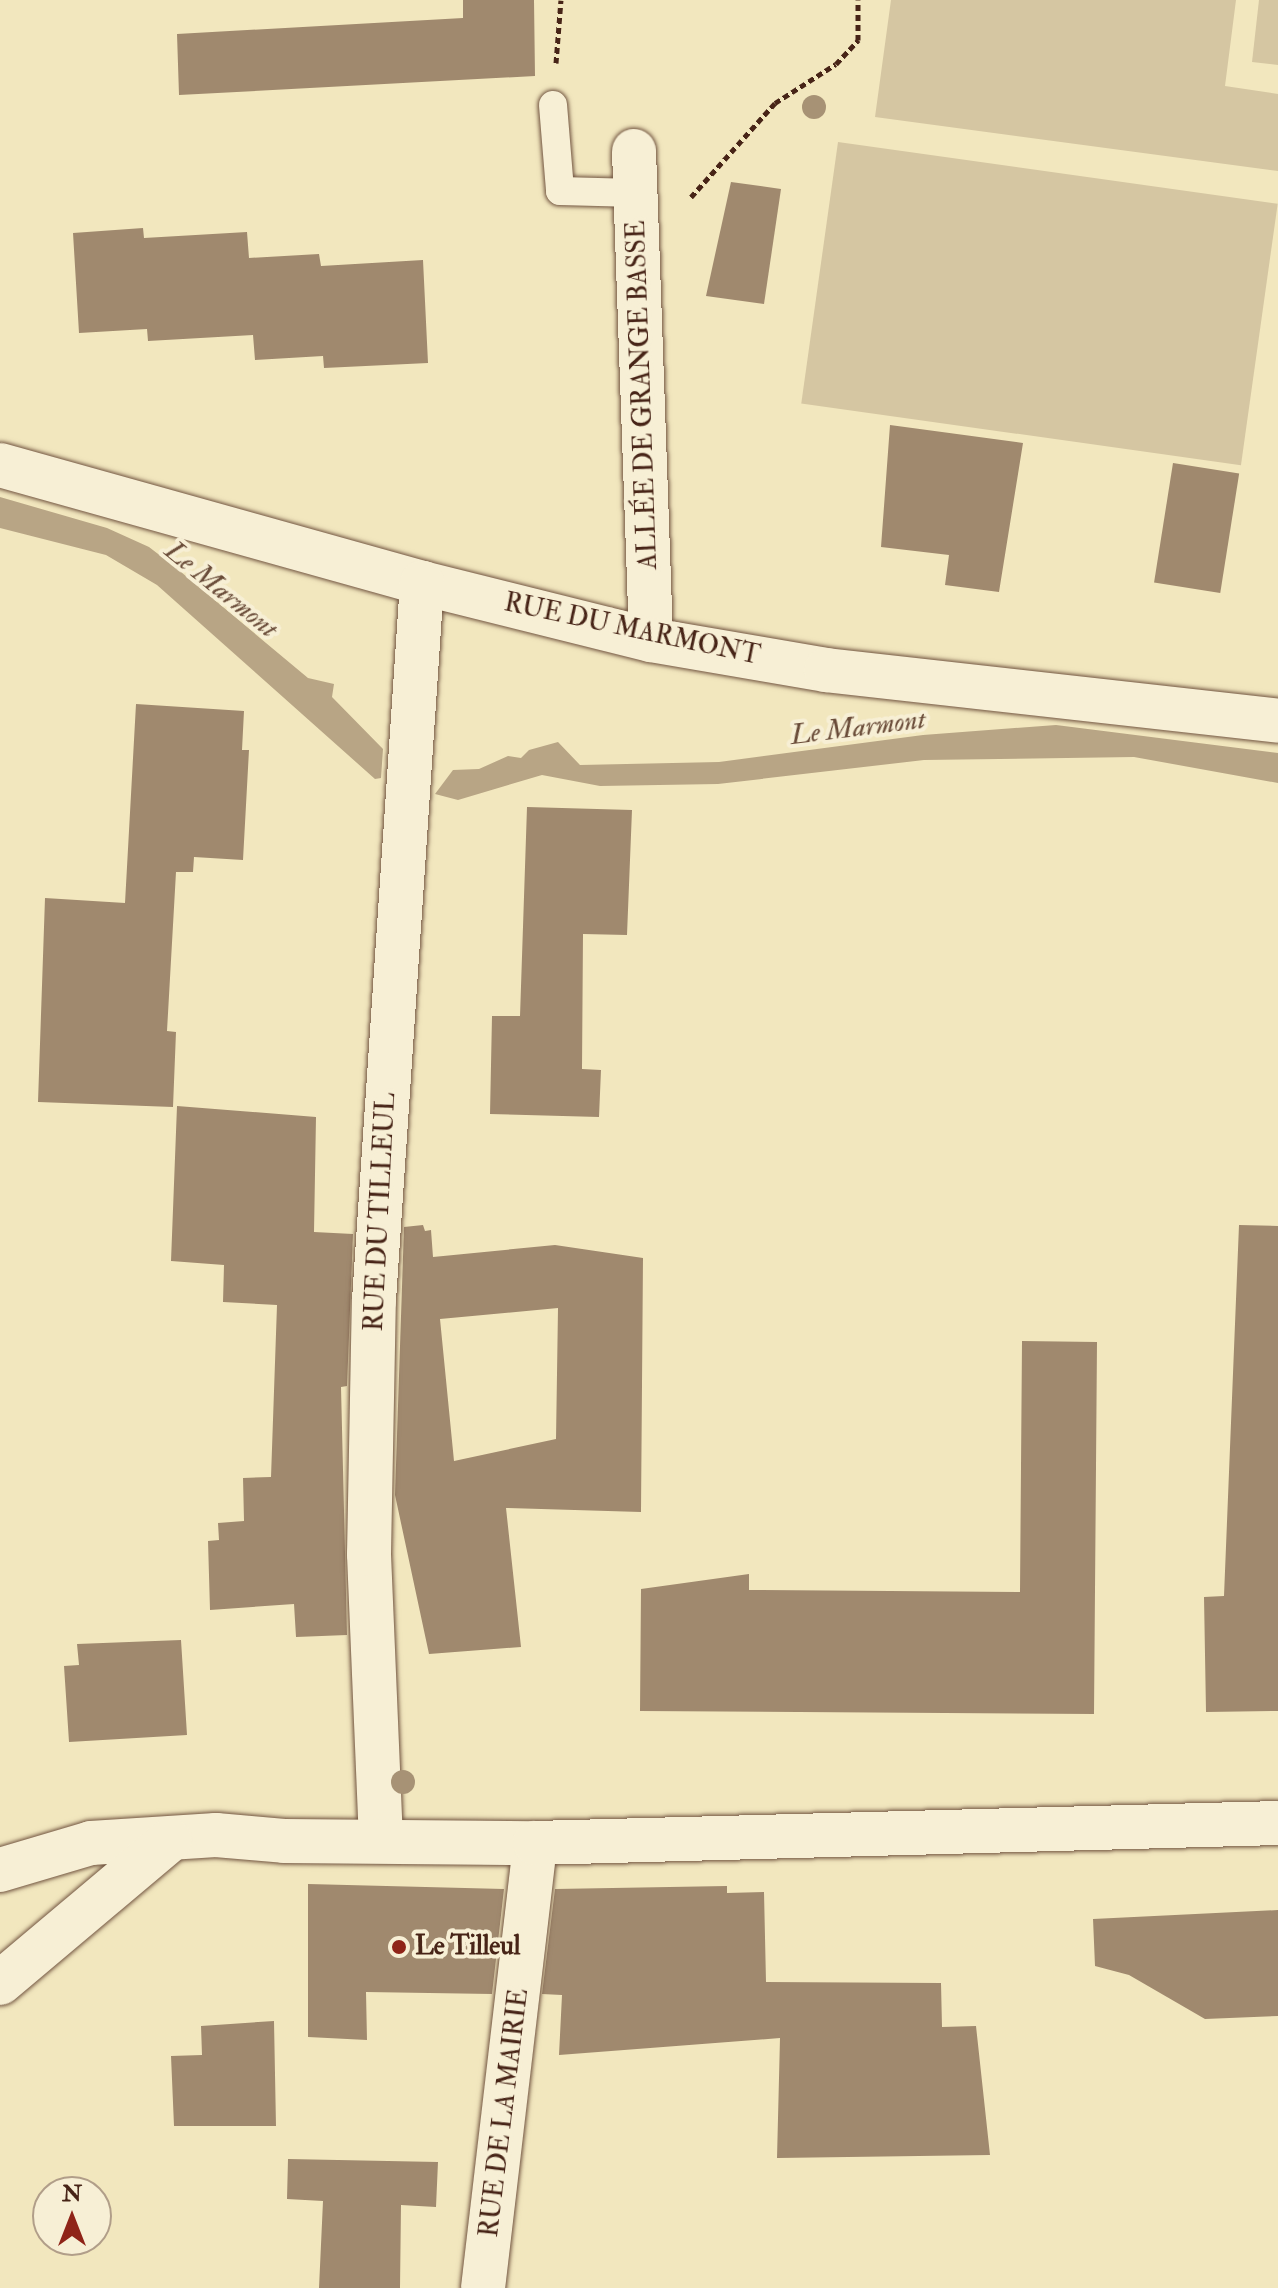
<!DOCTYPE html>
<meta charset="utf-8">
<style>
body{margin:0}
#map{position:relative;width:1278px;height:2288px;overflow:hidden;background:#f2e7be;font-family:"IM FELL Double Pica",serif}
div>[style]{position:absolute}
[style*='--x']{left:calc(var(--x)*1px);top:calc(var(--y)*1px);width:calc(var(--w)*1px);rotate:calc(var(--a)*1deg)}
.green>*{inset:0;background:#d5c6a2;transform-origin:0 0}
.water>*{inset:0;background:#b8a585}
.building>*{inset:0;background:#a0896e;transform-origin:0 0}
.path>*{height:5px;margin-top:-2.5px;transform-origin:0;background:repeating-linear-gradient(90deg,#472417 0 6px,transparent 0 10px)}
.roads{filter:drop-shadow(0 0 2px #725541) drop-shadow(0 0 2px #725541)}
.lane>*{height:28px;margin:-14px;padding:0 14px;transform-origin:14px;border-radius:14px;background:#f7efd5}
.street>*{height:44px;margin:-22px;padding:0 22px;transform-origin:22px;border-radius:22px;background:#f7efd5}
.secondary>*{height:44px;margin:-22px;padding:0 22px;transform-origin:22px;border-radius:22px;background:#f7efd5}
.trees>*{width:24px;height:24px;margin:-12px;border-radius:50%;background:#a79275}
.dots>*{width:22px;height:22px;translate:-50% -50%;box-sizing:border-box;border:4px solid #f7efd5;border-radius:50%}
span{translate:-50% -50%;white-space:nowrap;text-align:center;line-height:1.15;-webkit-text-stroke:8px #f7efd5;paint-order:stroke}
.street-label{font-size:26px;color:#472417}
.poi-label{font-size:26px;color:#472417;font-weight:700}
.left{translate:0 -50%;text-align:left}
.water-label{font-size:28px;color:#694b38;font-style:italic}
.north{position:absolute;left:32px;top:2176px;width:80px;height:80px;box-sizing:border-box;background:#f7efd5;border:2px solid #b19e89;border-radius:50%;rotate:0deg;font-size:22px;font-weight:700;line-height:32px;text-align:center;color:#472417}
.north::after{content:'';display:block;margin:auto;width:28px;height:36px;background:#8f2418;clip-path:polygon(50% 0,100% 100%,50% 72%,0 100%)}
</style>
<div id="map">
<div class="green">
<i style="clip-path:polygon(891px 0,1236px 0,1225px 86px,1278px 94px,1278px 171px,875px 117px)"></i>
<i style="clip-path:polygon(1259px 0,1278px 0,1278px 65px,1252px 62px)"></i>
<i style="left:838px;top:142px;width:444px;height:264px;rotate:8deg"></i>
</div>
<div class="water">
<i style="clip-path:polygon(0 497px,107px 528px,149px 547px,175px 567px,308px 678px,334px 684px,332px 697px,383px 749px,381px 778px,375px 779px,157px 585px,106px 555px,0 528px)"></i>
<i style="clip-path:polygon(1056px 725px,1278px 753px,1278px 783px,1134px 757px,924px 760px,718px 784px,600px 786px,542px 775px,458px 800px,435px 794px,453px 770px,479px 769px,508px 756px,521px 758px,529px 750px,558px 742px,580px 765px,719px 762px,923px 735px)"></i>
</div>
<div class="building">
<i style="clip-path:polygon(463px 0,534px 0,535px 76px,179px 95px,177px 34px,463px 18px)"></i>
<i style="clip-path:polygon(731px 182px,781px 189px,764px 304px,706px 296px)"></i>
<i style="clip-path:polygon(143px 228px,144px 238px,247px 232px,249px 258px,319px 254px,321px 266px,423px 260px,428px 363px,324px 368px,323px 356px,255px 360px,253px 335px,148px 341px,147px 329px,79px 333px,73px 233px)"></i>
<i style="clip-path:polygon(890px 425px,1023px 443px,999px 592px,945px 585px,949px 555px,881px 547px)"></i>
<i style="left:1173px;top:463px;width:67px;height:121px;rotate:9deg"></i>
<i style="clip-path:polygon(136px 704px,244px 711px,242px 750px,249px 750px,243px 860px,194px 857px,193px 872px,176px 872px,167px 1031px,176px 1032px,173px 1107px,38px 1102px,45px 898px,125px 903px)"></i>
<i style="clip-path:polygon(527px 807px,632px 810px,627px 935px,583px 934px,582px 1069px,601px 1070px,599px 1117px,490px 1114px,492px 1016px,520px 1016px)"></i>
<i style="clip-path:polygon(177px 1106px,316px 1117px,314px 1232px,353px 1234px,347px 1386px,341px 1387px,347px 1635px,296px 1637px,294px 1604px,210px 1610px,208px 1541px,219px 1540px,218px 1523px,244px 1521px,243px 1478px,271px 1477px,277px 1305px,223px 1302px,224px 1265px,171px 1261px)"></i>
<i style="clip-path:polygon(evenodd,423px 1225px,425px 1231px,431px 1230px,433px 1257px,555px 1245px,643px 1258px,641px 1512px,506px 1508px,521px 1647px,429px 1654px,395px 1495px,404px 1227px,423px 1225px,558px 1308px,556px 1439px,454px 1461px,440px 1319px,558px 1308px)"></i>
<i style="clip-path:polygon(1239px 1225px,1278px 1226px,1278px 1711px,1206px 1712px,1204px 1597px,1224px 1596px)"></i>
<i style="clip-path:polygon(1022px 1341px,1097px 1342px,1094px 1714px,640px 1711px,641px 1589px,749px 1574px,749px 1590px,1020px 1592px)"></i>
<i style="clip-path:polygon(181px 1640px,187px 1735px,69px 1742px,64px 1666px,79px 1665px,77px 1644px)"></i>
<i style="clip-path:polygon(308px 1884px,504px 1889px,492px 1994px,366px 1992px,367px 2040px,308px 2037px)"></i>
<i style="clip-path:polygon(727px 1886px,727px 1893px,764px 1892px,766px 1982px,941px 1983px,942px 2027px,976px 2026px,990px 2155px,777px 2158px,780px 2038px,559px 2055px,562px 1995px,542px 1994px,555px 1889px)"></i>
<i style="clip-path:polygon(1278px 1910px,1278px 2016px,1205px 2019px,1129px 1975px,1095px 1966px,1093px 1919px)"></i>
<i style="clip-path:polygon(274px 2021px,276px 2126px,174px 2126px,171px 2056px,202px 2055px,201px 2026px)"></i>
<i style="clip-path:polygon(288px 2159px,438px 2162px,436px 2207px,401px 2205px,400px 2288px,319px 2288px,323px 2201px,287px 2199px)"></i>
</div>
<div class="path">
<i style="--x:556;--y:63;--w:63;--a:-85.5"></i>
<i style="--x:691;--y:197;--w:126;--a:-48.2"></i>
<i style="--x:775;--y:103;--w:72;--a:-32.6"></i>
<i style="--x:836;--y:64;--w:33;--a:-47"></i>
<i style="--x:858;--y:40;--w:40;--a:-90"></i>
</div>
<div class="roads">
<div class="lane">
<i style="--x:553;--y:105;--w:86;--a:85.3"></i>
<i style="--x:560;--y:191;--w:76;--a:1.5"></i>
</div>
<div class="street">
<i style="--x:634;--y:151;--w:489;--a:88"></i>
<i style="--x:0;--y:465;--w:438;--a:15.6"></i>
<i style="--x:422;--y:583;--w:236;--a:14"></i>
<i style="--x:651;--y:640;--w:178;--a:9.7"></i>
<i style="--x:826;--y:670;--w:455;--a:6.4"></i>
<i style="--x:381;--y:1841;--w:287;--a:-92.4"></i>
<i style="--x:369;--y:1554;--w:254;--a:-88.9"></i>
<i style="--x:374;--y:1300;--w:719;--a:-86.17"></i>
<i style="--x:483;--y:2288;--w:448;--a:-83.3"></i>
</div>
<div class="secondary">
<i style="--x:0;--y:1870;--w:95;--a:-16.5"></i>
<i style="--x:91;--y:1843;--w:125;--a:-3.7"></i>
<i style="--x:216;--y:1835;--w:68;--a:5"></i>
<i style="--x:284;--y:1841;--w:251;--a:0.5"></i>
<i style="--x:535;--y:1843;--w:743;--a:-1.54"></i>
<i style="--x:0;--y:1983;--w:222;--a:-40.1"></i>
</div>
</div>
<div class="trees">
<i style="left:814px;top:107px"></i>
<i style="left:403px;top:1782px"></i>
</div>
<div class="dots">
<i style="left:399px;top:1947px;background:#8f2418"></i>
</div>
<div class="street-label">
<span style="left:643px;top:395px;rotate:-92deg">ALLÉE DE GRANGE BASSE</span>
<span style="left:632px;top:630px;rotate:12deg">RUE DU MARMONT</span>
<span style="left:381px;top:1212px;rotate:-87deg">RUE DU TILLEUL</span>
<span style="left:505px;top:2113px;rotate:-83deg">RUE DE LA MAIRIE</span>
</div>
<div class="poi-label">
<span class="left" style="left:415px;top:1947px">Le Tilleul</span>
</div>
<div class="water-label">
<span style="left:221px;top:590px;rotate:39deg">Le Marmont</span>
<span style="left:858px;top:728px;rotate:-7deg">Le Marmont</span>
</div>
<div class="north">N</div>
</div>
